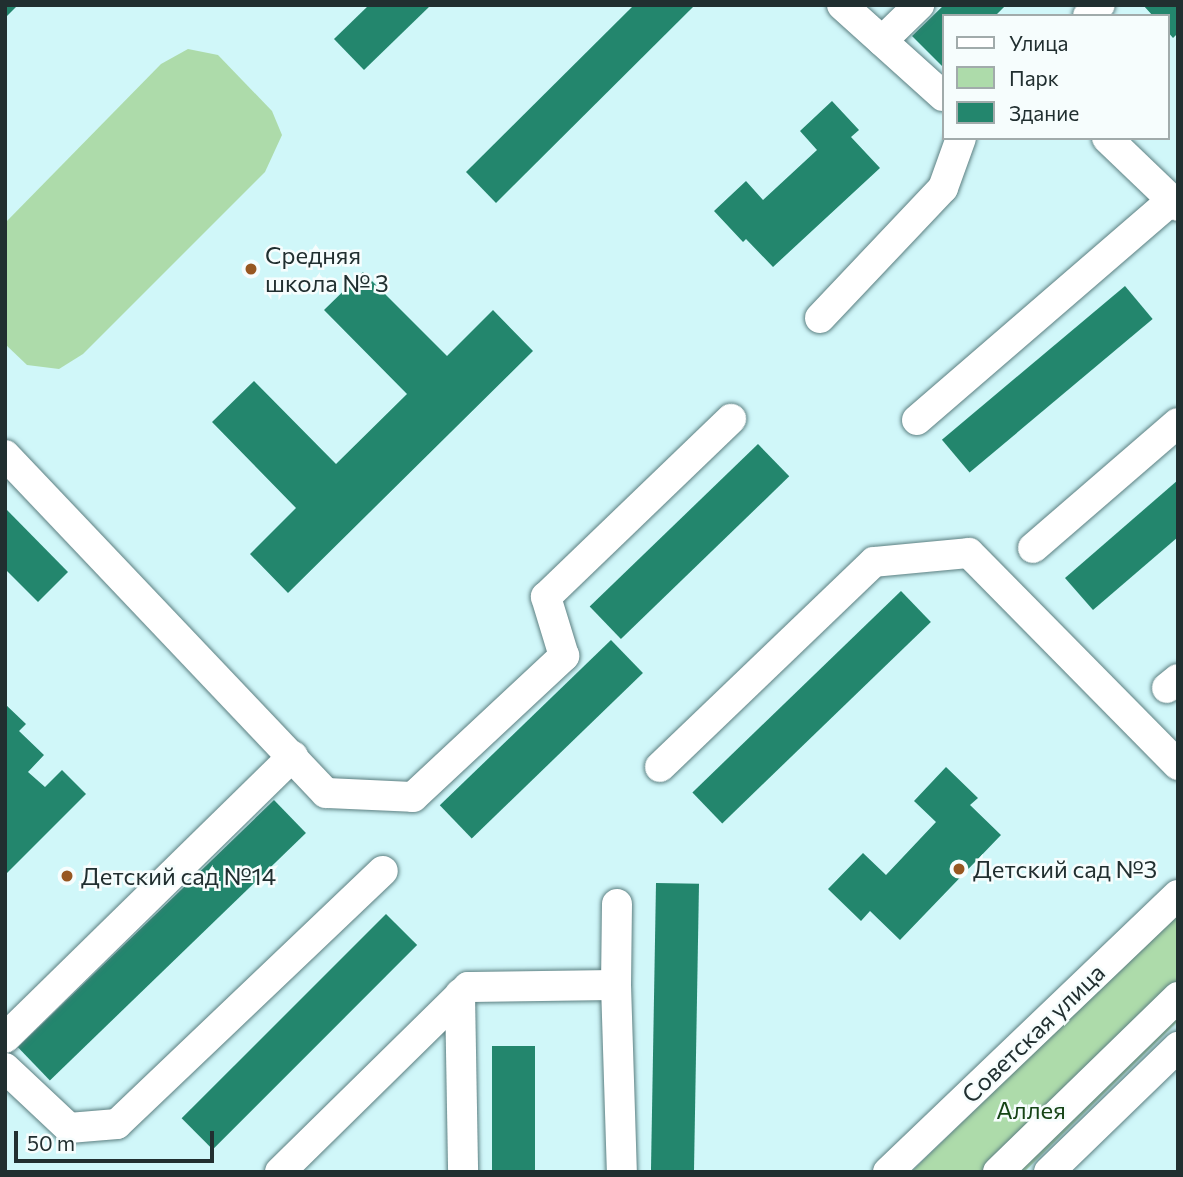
<!DOCTYPE html>
<meta charset="utf-8">
<style>
body{margin:0}
#map{position:relative;width:1183px;height:1177px;overflow:hidden;background:#d0f7f9;font-family:Commissioner,sans-serif}
div>[style]{position:absolute}
[style*='--x']{left:calc(var(--x)*1px);top:calc(var(--y)*1px);width:calc(var(--w)*1px);rotate:calc(var(--a)*1deg)}
.green>*{inset:0;background:#addbaa}
.building>*{inset:0;background:#23866d;transform-origin:0 0}
.roads{filter:drop-shadow(0 0 2px #5c7f81) drop-shadow(0 0 2px #5c7f81)}
.minor>*{height:30px;margin:-15px;padding:0 15px;transform-origin:15px;border-radius:15px;background:#fff}
.dots>*{width:19px;height:19px;translate:-50% -50%;box-sizing:border-box;border:4px solid #f6fdfd;border-radius:50%}
span{translate:-50% -50%;white-space:nowrap;text-align:center;line-height:1.15;-webkit-text-stroke:5px #f6fdfd;paint-order:stroke}
.poi-label{font-size:24px;color:#212f30}
.left{translate:0 -50%;text-align:left}
.street-label{font-size:24px;color:#212f30}
.park-label{font-size:24px;color:#164416}
.frame{position:absolute;inset:0;border:7px solid #212f30;pointer-events:none}
.legend{position:absolute;left:942px;top:14px;width:228px;height:126px;box-sizing:border-box;background:#f6fdfd;border:2px solid #a1abab;margin:0;padding:9px 12px;list-style:none;font-size:21px;color:#212f30}
.legend li{display:flex;align-items:center;gap:14px;height:35px}
.legend b{width:35px;border:2px solid #a1abab}
.scale{position:absolute;left:14px;top:1131px;width:200px;height:32px;box-sizing:border-box;border:4px solid #212f30;border-top:0;padding-left:9px;font-size:21px;line-height:24px;white-space:nowrap;color:#212f30;-webkit-text-stroke:5px #f6fdfd;paint-order:stroke}
</style>
<div id="map">
<div class="green">
<i style="clip-path:polygon(188px 49px,218px 55px,272px 111px,282px 135px,265px 172px,83px 354px,59px 369px,27px 365px,5px 344px,5px 223px,161px 64px)"></i>
<i style="clip-path:polygon(1178px 913px,1178px 1021px,1024px 1172px,911px 1172px)"></i>
</div>
<div class="building">
<i style="clip-path:polygon(5px 5px,18px 5px,5px 18px)"></i>
<i style="clip-path:polygon(369px 5px,431px 5px,364px 70px,334px 39px)"></i>
<i style="clip-path:polygon(634px 5px,695px 5px,496px 203px,466px 172px)"></i>
<i style="clip-path:polygon(944px 5px,1006px 5px,995px 16px,943px 16px,943px 67px,912px 36px)"></i>
<i style="clip-path:polygon(1143px 5px,1178px 5px,1178px 33px,1173px 38px,1167px 31px,1167px 16px,1153px 16px)"></i>
<i style="clip-path:polygon(832px 101px,859px 130px,851px 137px,880px 168px,773px 267px,746px 239px,743px 242px,714px 211px,746px 181px,763px 200px,817px 150px,800px 131px)"></i>
<i style="clip-path:polygon(363px 272px,447px 356px,493px 310px,533px 351px,288px 593px,250px 554px,296px 508px,212px 422px,254px 381px,336px 464px,407px 394px,324px 310px)"></i>
<i style="left:1125px;top:286px;width:43px;height:239px;rotate:50deg"></i>
<i style="left:758px;top:444px;width:45px;height:234px;rotate:46deg"></i>
<i style="clip-path:polygon(1178px 480px,1178px 537px,1093px 610px,1065px 578px)"></i>
<i style="clip-path:polygon(5px 508px,68px 572px,38px 602px,5px 569px)"></i>
<i style="left:901px;top:591px;width:43px;height:290px;rotate:46deg"></i>
<i style="left:611px;top:640px;width:46px;height:238px;rotate:46deg"></i>
<i style="clip-path:polygon(5px 704px,26px 724px,19px 731px,44px 755px,28px 772px,45px 787px,62px 770px,86px 794px,5px 875px)"></i>
<i style="clip-path:polygon(946px 767px,978px 798px,970px 805px,1001px 835px,900px 940px,870px 911px,861px 921px,828px 889px,863px 853px,886px 875px,936px 822px,914px 801px)"></i>
<i style="left:274px;top:800px;width:46px;height:356px;rotate:46deg"></i>
<i style="left:656px;top:883px;width:43px;height:289px;rotate:1deg"></i>
<i style="left:386px;top:914px;width:44px;height:289px;rotate:45deg"></i>
<i style="left:492px;top:1046px;width:43px;height:126px"></i>
</div>
<div class="roads">
<div class="minor">
<i style="--x:842;--y:5;--w:136;--a:42"></i>
<i style="--x:1088;--y:16;--w:16;--a:-43"></i>
<i style="--x:882;--y:41;--w:52;--a:-44.2"></i>
<i style="--x:1107;--y:138;--w:98;--a:43.8"></i>
<i style="--x:820;--y:318;--w:179;--a:-46.6"></i>
<i style="--x:943;--y:188;--w:53;--a:-70.2"></i>
<i style="--x:917;--y:420;--w:337;--a:-40.8"></i>
<i style="--x:5;--y:455;--w:466;--a:46.5"></i>
<i style="--x:326;--y:793;--w:87;--a:2.6"></i>
<i style="--x:413;--y:797;--w:207;--a:-43"></i>
<i style="--x:564;--y:656;--w:62;--a:-107"></i>
<i style="--x:546;--y:597;--w:257;--a:-43.9"></i>
<i style="--x:1033;--y:548;--w:191;--a:-40.8"></i>
<i style="--x:1167;--y:688;--w:14;--a:-39"></i>
<i style="--x:660;--y:767;--w:296;--a:-43.8"></i>
<i style="--x:874;--y:562;--w:95;--a:-5.4"></i>
<i style="--x:969;--y:553;--w:298;--a:45.4"></i>
<i style="--x:617;--y:904;--w:81;--a:90.7"></i>
<i style="--x:616;--y:985;--w:187;--a:88.2"></i>
<i style="--x:460;--y:994;--w:178;--a:89"></i>
<i style="--x:5;--y:1038;--w:403;--a:-44.4"></i>
<i style="--x:5;--y:1068;--w:88;--a:43.2"></i>
<i style="--x:69;--y:1128;--w:48;--a:-4.8"></i>
<i style="--x:117;--y:1124;--w:367;--a:-43.6"></i>
<i style="--x:280;--y:1172;--w:264;--a:-44.5"></i>
<i style="--x:468;--y:987;--w:148;--a:-0.8"></i>
<i style="--x:888;--y:1172;--w:401;--a:-43.7"></i>
<i style="--x:998;--y:1172;--w:251;--a:-44.2"></i>
<i style="--x:1049;--y:1172;--w:180;--a:-44.1"></i>
</div>
</div>
<div class="dots">
<i style="left:251px;top:269px;background:#975721"></i>
<i style="left:959px;top:869px;background:#975721"></i>
<i style="left:67px;top:876px;background:#975721"></i>
</div>
<div class="poi-label">
<span class="left" style="left:265px;top:269px">Средняя<br>школа № 3</span>
<span class="left" style="left:973px;top:869px">Детский сад №3</span>
<span class="left" style="left:81px;top:876px">Детский сад №14</span>
</div>
<div class="street-label">
<span style="left:1033px;top:1033px;rotate:-44deg">Советская улица</span>
</div>
<div class="park-label">
<span style="left:1031px;top:1110px">Аллея</span>
</div>
<div class="frame"></div>
<ul class="legend">
<li><b style="height:9px;background:#fff"></b>Улица</li>
<li><b style="height:19px;background:#addbaa"></b>Парк</li>
<li><b style="height:19px;background:#23866d"></b>Здание</li>
</ul>
<div class="scale">50 m</div>
</div>
